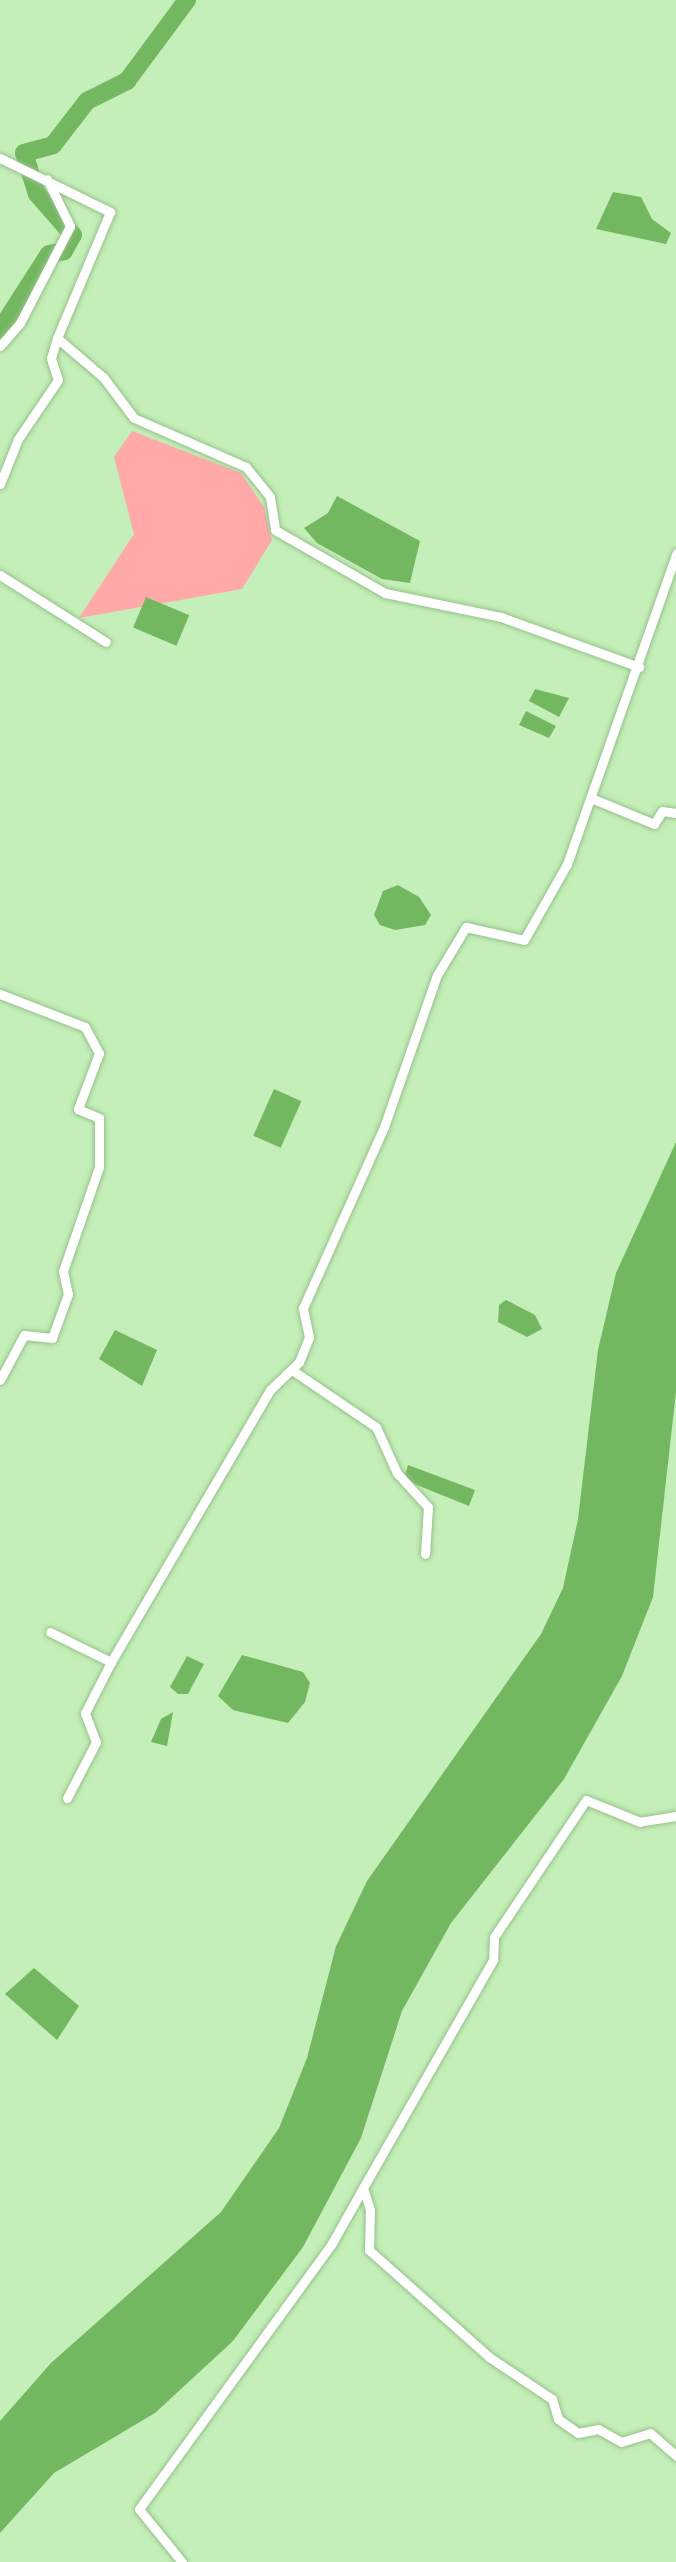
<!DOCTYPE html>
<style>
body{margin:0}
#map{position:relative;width:676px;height:2562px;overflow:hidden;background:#c4efb8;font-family:"DejaVu Sans",sans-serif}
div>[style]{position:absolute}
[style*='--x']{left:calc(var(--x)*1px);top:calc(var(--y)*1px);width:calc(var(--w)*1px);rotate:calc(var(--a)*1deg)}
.green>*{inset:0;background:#ffa9a9}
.water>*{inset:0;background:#73b760;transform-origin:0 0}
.river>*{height:18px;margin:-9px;padding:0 9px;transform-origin:9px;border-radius:9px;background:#73b760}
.roads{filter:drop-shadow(0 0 2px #97c18c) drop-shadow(0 0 2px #97c18c)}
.minor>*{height:9px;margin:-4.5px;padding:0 4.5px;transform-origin:4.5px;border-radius:4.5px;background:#fff}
span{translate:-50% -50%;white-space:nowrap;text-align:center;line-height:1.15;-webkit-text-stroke:5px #fff;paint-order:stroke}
</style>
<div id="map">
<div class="green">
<i style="clip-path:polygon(132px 431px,241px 473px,264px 507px,272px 540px,242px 589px,79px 618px,134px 534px,114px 457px)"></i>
</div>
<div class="water">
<i style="clip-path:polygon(613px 192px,641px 197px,652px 219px,671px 233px,666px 244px,596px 229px)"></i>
<i style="clip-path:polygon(337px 496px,420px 541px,410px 583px,382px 579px,317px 543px,304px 528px,328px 513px)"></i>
<i style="left:146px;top:597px;width:47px;height:33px;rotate:23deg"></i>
<i style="clip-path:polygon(535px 689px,569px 698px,559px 717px,529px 701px)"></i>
<i style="clip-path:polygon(526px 711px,556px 726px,549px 738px,519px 725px)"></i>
<i style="clip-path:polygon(398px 885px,419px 897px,431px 915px,425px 925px,395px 930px,380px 925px,374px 915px,383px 891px)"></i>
<i style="left:274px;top:1089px;width:30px;height:51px;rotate:24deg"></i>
<i style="clip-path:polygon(676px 1142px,676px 1392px,653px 1597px,622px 1676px,564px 1779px,451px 1923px,402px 2011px,361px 2138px,303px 2247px,233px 2341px,155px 2413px,54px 2473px,0 2533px,0 2421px,51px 2363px,221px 2212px,279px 2128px,307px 2058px,336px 1946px,367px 1881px,541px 1634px,563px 1588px,578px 1519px,598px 1350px,616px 1273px)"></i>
<i style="clip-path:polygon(506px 1300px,535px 1315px,542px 1329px,527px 1337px,498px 1322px,499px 1305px)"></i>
<i style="clip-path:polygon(115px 1330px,157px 1350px,142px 1386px,99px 1359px)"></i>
<i style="clip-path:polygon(408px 1465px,475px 1490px,469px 1506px,412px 1483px,405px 1475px)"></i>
<i style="clip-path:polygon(242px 1655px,303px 1672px,310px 1683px,305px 1702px,288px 1723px,233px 1710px,218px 1696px)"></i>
<i style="clip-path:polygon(187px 1656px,204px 1664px,188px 1694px,178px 1694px,170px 1687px)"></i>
<i style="clip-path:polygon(173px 1712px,167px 1746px,151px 1742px,161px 1719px)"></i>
<i style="clip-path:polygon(34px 1968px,79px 2006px,57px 2040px,5px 1994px)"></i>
</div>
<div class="river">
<i style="--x:0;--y:330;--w:90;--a:-57.2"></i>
<i style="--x:49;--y:254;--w:15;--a:-11"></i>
<i style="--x:64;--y:251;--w:18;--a:-61"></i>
<i style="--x:73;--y:235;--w:55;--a:-131.3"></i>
<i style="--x:37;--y:194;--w:43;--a:-107.6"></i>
<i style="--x:24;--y:153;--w:30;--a:-15"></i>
<i style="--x:53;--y:145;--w:56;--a:-52.3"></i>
<i style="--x:87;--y:101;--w:45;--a:-26.6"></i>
<i style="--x:127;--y:81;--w:101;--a:-53.5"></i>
</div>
<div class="roads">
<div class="minor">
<i style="--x:0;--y:158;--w:123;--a:26.1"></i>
<i style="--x:110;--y:212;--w:137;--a:112.8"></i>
<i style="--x:57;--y:338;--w:60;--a:40.3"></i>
<i style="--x:103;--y:377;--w:51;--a:52.9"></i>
<i style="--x:134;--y:418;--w:122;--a:23.6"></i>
<i style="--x:246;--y:467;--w:38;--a:51"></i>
<i style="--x:270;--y:497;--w:33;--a:81"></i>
<i style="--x:275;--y:530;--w:127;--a:29.8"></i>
<i style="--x:385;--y:593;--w:118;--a:11.7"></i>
<i style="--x:501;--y:617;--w:147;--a:19.9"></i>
<i style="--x:0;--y:346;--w:30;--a:-49"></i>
<i style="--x:20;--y:323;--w:109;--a:-62.7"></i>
<i style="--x:70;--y:226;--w:52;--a:-116.1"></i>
<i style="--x:0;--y:484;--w:48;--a:-68.2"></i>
<i style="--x:18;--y:439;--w:71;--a:-55.9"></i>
<i style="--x:58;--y:380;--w:23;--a:-108"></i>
<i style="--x:51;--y:358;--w:21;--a:-73"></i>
<i style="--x:0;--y:575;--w:125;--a:32.3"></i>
<i style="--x:591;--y:798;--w:68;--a:22.4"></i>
<i style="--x:654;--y:824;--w:15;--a:-58"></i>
<i style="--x:662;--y:811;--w:14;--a:8"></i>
<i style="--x:0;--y:994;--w:91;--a:21.2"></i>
<i style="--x:85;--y:1027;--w:30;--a:62"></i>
<i style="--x:99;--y:1053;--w:60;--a:110.6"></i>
<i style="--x:78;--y:1109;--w:23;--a:23"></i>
<i style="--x:99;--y:1118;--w:49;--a:90"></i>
<i style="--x:99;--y:1167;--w:110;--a:109.1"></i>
<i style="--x:63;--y:1271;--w:24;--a:78"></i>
<i style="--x:68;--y:1294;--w:47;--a:110"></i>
<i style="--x:52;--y:1338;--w:28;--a:-174"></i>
<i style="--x:24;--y:1335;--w:51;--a:118.1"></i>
<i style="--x:292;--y:1370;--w:102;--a:34.2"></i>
<i style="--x:376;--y:1427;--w:51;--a:65.5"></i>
<i style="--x:397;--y:1473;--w:46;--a:47.6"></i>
<i style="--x:428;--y:1507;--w:47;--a:93.7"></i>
<i style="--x:50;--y:1632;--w:68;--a:26.2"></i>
<i style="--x:67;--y:1798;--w:63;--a:-62.6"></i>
<i style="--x:96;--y:1742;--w:31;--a:-111"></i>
<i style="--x:85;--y:1713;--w:57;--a:-63"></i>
<i style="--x:111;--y:1662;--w:315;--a:-59.7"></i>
<i style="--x:270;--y:1390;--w:40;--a:-44"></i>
<i style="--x:299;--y:1362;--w:27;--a:-68"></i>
<i style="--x:309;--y:1337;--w:30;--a:-102"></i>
<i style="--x:303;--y:1308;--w:198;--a:-65.9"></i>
<i style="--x:384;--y:1127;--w:161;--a:-70.8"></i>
<i style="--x:437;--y:975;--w:56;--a:-58.9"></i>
<i style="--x:466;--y:927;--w:59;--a:12.6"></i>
<i style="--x:524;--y:940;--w:87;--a:-60.5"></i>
<i style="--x:567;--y:864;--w:329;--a:-70.6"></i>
<i style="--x:676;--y:1816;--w:36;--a:171"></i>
<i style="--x:640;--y:1822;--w:58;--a:-157.8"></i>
<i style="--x:586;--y:1800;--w:165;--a:123.9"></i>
<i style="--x:494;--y:1937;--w:23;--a:92"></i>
<i style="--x:493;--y:1960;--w:262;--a:119.7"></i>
<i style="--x:363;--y:2188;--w:23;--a:72"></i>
<i style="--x:370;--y:2210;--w:40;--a:91.4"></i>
<i style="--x:369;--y:2250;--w:161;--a:41.7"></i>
<i style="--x:489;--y:2357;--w:76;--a:33.7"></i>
<i style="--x:552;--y:2399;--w:21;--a:73"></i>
<i style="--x:558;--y:2419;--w:24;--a:35"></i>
<i style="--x:578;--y:2433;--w:20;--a:-11"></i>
<i style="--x:598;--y:2429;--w:26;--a:29"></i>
<i style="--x:621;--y:2442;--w:30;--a:-17"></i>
<i style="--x:650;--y:2433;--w:35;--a:41"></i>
<i style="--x:182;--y:2562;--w:68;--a:-129.1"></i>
<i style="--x:139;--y:2509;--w:329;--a:-54"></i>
<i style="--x:332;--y:2243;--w:63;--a:-60.6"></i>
</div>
</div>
</div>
